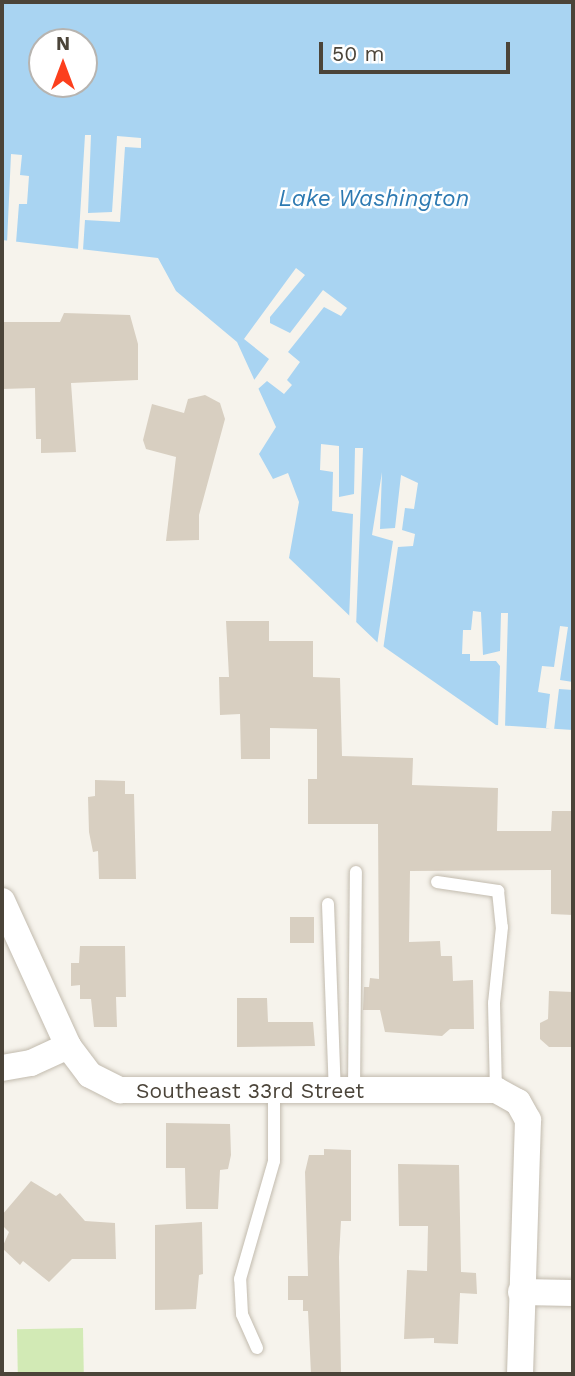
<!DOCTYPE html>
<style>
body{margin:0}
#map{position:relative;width:575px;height:1376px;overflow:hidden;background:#f6f3ec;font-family:"Work Sans",sans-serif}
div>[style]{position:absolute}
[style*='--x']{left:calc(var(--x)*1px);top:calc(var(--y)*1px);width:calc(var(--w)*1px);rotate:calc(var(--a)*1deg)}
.green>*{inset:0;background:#d2eab5;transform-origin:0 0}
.water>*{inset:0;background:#a9d4f2}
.pier>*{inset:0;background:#f6f3ec}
.building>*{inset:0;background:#d8cfc1;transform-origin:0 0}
.roads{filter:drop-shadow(0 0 2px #c2bbae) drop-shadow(0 0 2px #c2bbae)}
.service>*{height:12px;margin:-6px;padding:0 6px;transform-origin:6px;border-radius:6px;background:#fff}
.minor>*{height:26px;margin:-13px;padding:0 13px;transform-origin:13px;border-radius:13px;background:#fff}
span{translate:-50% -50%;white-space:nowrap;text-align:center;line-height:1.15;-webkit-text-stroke:5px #fff;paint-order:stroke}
.street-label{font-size:21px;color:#4b4439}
.water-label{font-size:23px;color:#2e7ab2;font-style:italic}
.frame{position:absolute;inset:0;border:4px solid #4b4439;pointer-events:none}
.north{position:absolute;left:28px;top:28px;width:70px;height:70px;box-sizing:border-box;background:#fff;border:2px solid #b7b4b0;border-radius:50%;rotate:0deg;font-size:19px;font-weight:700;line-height:28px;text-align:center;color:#4b4439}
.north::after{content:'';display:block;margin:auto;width:24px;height:32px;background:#fc3f1d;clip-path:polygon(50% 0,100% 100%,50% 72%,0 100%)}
.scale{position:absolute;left:319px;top:42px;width:191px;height:32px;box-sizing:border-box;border:4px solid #4b4439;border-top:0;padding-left:9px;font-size:21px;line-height:24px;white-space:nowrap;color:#4b4439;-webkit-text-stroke:5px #fff;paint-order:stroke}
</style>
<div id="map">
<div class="green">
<i style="left:83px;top:1328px;width:46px;height:66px;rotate:89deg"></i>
</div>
<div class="water">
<i style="clip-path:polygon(evenodd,2px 2px,573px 2px,573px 730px,496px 725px,377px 642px,289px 558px,299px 502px,288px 473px,273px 479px,259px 454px,276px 427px,237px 342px,176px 291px,158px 258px,2px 240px,2px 2px,42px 42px,84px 42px,84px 84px,42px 84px,42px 42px)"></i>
</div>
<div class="pier">
<i style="clip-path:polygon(85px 135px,91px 135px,88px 213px,112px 212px,117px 136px,141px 138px,141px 148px,125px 147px,120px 222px,85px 220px,83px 250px,78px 249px)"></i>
<i style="clip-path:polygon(11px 154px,22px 155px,20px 175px,29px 176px,27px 204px,19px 204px,16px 243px,7px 243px)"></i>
<i style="clip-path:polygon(296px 268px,305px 275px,270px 317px,270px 323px,290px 333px,323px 290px,347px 308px,341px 316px,324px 307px,288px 352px,300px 362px,287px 380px,292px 385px,284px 394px,267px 381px,258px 389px,252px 383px,269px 359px,244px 339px)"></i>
<i style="clip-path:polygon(321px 444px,339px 446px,339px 497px,354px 494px,355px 448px,363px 448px,356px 628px,349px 621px,353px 514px,332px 511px,333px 472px,320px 470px)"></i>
<i style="clip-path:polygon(382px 472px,380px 529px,395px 528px,401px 475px,418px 483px,414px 509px,405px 508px,402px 530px,415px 534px,413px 546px,398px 547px,383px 650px,377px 645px,393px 541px,372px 535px)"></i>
<i style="clip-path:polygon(473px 611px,481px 612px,483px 655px,500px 651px,501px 613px,508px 613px,505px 728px,498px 727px,500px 666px,496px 661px,470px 661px,470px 654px,462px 654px,463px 630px,471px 630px)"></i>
<i style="clip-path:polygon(560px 626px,568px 627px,560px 680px,573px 682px,573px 690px,559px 689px,554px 730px,546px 728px,550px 694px,538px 692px,542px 666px,554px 667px)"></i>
</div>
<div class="building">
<i style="clip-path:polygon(64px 313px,130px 315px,138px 344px,138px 380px,71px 383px,76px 452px,41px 453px,41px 439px,36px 439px,35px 388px,2px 389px,2px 322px,60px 322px)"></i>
<i style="clip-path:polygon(205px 395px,220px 403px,225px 419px,199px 515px,199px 540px,166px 541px,176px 457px,146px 449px,143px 440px,152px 404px,184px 413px,188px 399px)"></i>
<i style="clip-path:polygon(226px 621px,269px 621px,269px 641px,313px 641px,313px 677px,340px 678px,342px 756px,413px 758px,412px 785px,498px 788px,497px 831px,551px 831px,552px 811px,573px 811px,573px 915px,551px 914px,551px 870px,410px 871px,409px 942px,440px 941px,441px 956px,452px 956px,453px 981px,473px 980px,474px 1029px,450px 1029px,442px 1036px,385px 1032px,380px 1010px,363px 1010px,364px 987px,369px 987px,370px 978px,379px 979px,378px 824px,308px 824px,308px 779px,317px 779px,317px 729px,270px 728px,270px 759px,241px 759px,240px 714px,220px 715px,219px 677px,229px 677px)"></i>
<i style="clip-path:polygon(95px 780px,125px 781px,125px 794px,134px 794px,136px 879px,99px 879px,98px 851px,93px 852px,89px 832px,88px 797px,95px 796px)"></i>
<i style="left:290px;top:917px;width:24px;height:26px"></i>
<i style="clip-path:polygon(80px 946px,125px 946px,126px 997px,116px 997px,117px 1027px,94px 1027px,91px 999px,80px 999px,80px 985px,71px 986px,71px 963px,79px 963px)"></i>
<i style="clip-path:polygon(549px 991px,573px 992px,573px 1047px,549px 1047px,540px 1039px,540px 1023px,548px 1019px)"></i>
<i style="clip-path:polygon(237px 998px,267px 998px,268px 1022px,313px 1022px,315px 1046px,237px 1047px)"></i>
<i style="clip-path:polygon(166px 1123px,230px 1124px,231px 1155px,228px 1169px,220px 1170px,218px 1209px,186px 1209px,185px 1168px,166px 1168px)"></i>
<i style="clip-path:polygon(324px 1149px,351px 1150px,351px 1221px,341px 1221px,339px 1257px,341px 1374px,311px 1374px,308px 1311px,303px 1311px,303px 1300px,288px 1300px,288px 1276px,308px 1276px,305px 1172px,309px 1155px,324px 1155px)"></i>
<i style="clip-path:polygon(398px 1164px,459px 1165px,461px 1272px,476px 1273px,477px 1294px,460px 1293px,458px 1344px,434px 1343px,434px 1338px,404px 1339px,407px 1270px,427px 1271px,428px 1226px,399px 1226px)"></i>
<i style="clip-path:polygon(31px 1181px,56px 1196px,60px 1193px,85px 1221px,115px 1223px,116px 1259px,72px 1259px,49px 1282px,23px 1261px,20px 1265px,2px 1248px,9px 1232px,2px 1225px,2px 1215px)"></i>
<i style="clip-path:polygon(202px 1222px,203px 1274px,199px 1275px,196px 1309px,155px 1310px,155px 1225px)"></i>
</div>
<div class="roads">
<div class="service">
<i style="--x:437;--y:882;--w:62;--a:8.4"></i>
<i style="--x:498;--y:891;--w:36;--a:84"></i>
<i style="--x:502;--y:927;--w:76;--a:96"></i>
<i style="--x:494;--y:1003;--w:87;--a:88.7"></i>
<i style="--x:328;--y:904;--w:187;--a:87.9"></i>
<i style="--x:354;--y:1091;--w:219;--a:-89.5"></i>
<i style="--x:257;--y:1348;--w:37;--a:-114"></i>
<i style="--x:242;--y:1314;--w:35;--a:-93"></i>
<i style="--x:240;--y:1279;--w:123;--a:-73.9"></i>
<i style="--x:274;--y:1161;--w:69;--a:-90"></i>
</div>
<div class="minor">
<i style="--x:2;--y:901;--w:159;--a:65.5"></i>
<i style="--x:2;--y:1068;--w:29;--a:-10"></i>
<i style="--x:31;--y:1063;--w:41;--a:-24.7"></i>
<i style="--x:68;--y:1046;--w:36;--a:53"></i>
<i style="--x:90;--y:1075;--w:34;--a:27"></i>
<i style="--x:120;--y:1090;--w:376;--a:0"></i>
<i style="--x:496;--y:1090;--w:25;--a:29"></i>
<i style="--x:518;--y:1102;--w:21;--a:61"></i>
<i style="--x:528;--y:1120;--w:254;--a:91.8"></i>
<i style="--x:521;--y:1292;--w:52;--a:1.1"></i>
</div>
</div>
<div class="street-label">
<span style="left:250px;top:1091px">Southeast 33rd Street</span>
</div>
<div class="water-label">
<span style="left:374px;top:199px">Lake Washington</span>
</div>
<div class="frame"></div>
<div class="north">N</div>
<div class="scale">50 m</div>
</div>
